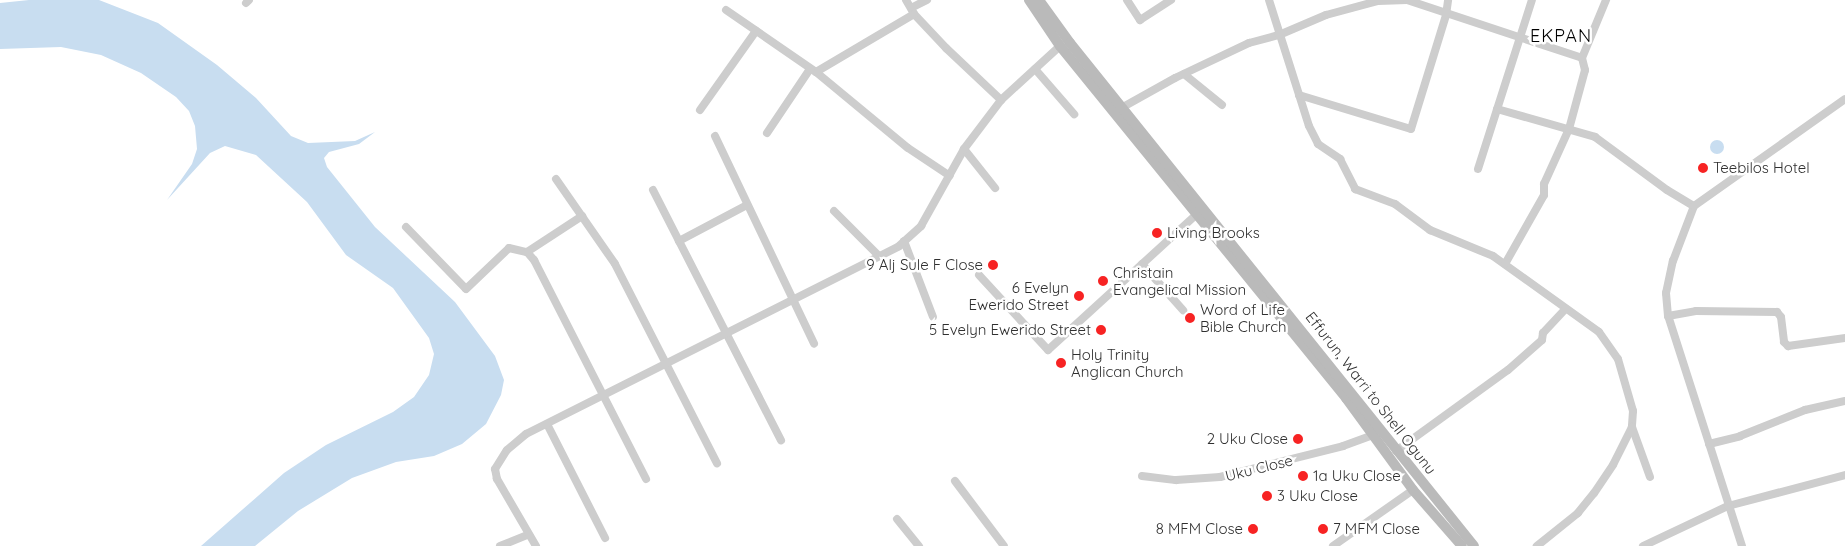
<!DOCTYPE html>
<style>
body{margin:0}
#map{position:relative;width:1845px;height:546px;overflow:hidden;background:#fff;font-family:Quicksand,sans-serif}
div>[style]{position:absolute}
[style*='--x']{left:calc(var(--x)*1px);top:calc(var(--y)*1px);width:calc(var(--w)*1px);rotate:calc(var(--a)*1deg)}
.water>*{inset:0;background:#c8ddf0}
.round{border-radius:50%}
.minor>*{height:8px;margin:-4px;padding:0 4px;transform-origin:4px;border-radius:4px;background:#cdcdcd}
.secondary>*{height:10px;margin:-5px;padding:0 5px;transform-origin:5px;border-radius:5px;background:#bababa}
.dots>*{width:14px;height:14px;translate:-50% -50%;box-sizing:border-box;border:2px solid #fff;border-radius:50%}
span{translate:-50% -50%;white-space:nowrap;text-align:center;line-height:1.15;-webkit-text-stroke:5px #fff;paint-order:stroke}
.poi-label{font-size:15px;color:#303030}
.left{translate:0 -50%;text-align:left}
.right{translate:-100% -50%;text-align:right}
.street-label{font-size:15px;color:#303030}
.quarter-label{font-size:18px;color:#000;letter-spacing:1px}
</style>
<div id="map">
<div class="water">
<i style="clip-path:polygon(29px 0,99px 0,158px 23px,217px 65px,256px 98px,291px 136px,308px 143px,355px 141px,375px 132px,359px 144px,329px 152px,324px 158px,327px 167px,375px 227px,455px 302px,495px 356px,504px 380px,501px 395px,486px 424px,462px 444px,434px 456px,396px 462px,352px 478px,298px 511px,255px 546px,201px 546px,284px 473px,326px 445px,393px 412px,414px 397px,429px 375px,434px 354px,429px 338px,393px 288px,346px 255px,307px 202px,256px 155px,225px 146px,210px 153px,167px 200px,192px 164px,197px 149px,195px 126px,189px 111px,176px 97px,141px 73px,101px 55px,61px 47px,0 49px,0 3px)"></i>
<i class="round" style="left:1710px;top:140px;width:14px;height:14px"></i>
</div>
<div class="minor">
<i style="--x:906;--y:0;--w:16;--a:60"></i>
<i style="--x:914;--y:14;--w:47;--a:46.7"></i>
<i style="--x:946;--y:48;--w:76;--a:43.4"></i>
<i style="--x:1127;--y:0;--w:24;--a:57"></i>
<i style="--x:1140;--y:20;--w:37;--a:-33"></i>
<i style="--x:1269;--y:0;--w:132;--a:72.4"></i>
<i style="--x:1309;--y:126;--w:20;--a:63"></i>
<i style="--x:1318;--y:144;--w:27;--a:34"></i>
<i style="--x:1340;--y:159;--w:34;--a:63"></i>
<i style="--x:1355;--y:189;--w:43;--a:20.6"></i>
<i style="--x:1395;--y:204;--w:44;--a:36.6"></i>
<i style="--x:1430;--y:230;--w:68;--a:22.4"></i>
<i style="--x:1493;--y:256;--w:130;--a:35.6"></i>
<i style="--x:1599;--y:332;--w:33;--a:55"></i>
<i style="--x:1618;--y:359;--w:54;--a:73.9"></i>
<i style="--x:1633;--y:411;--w:16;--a:94"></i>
<i style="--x:1632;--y:427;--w:42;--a:116.6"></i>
<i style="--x:1613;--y:465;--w:34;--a:124"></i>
<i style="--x:1594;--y:493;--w:26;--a:129"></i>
<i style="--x:1578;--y:513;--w:53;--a:141.2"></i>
<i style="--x:246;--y:3;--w:4;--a:-45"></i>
<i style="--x:911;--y:8;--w:18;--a:-27"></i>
<i style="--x:726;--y:10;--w:109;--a:34.6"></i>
<i style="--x:816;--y:72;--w:119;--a:39.6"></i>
<i style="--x:908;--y:148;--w:50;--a:33.7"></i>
<i style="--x:1035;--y:69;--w:60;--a:49.1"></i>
<i style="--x:816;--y:72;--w:114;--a:-30.6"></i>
<i style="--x:1184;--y:74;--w:49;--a:39.2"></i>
<i style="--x:1299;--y:95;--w:117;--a:16.9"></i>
<i style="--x:1411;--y:129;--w:119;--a:-72.9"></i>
<i style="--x:1446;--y:15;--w:15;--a:-82"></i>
<i style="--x:1123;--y:107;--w:60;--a:-29.1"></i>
<i style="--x:1175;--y:78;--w:82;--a:-25.3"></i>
<i style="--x:1249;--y:43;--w:31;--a:-15"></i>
<i style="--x:1279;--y:35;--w:51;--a:-23.1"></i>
<i style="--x:1326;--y:15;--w:54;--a:-15.1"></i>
<i style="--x:1378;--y:1;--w:29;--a:-2"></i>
<i style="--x:1407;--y:0;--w:184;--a:18.3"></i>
<i style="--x:1497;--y:109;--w:102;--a:15.9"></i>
<i style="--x:1595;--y:137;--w:89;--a:36.4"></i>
<i style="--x:1667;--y:190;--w:31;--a:31"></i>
<i style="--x:700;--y:110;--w:97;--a:-54.7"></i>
<i style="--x:767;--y:133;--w:77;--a:-56.1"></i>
<i style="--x:715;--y:136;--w:230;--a:64.5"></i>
<i style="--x:964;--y:149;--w:50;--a:51.5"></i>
<i style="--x:1478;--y:169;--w:177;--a:-72.3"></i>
<i style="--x:556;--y:179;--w:103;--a:55.2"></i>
<i style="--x:615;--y:264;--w:224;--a:62.9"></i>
<i style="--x:653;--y:190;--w:57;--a:63"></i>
<i style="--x:747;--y:205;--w:77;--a:152.1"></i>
<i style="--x:679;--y:241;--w:224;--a:62.9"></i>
<i style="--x:834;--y:211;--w:64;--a:45"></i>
<i style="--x:406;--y:227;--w:86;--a:45.9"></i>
<i style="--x:466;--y:289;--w:59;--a:-43.6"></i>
<i style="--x:509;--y:248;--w:18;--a:13"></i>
<i style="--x:527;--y:252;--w:11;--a:49"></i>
<i style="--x:534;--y:260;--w:246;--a:62.9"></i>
<i style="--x:904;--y:241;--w:81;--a:69.1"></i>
<i style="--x:527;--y:252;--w:66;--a:-33.2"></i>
<i style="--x:1142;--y:264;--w:62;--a:48.3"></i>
<i style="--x:1505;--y:264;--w:79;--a:-60.5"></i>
<i style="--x:1544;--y:195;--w:11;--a:-90"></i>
<i style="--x:1544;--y:184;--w:60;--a:-65.6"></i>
<i style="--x:1569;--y:129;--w:61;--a:-74.8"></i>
<i style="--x:1585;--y:70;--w:12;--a:-104"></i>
<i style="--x:1582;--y:58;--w:63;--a:-67.5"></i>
<i style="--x:979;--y:275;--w:102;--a:47.4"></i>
<i style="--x:1048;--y:350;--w:200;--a:-42.4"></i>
<i style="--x:1668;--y:316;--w:28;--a:-10"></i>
<i style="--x:1696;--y:311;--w:81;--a:0.7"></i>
<i style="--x:1777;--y:312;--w:6;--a:51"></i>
<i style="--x:1781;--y:317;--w:25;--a:83"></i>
<i style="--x:1784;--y:342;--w:6;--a:45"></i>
<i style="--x:1788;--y:346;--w:58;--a:-8"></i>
<i style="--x:547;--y:424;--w:128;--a:63"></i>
<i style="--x:1632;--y:427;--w:53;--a:70.2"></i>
<i style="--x:1709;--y:444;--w:32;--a:-14"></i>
<i style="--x:1740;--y:436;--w:70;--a:-21.8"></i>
<i style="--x:1805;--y:410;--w:41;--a:-12.7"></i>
<i style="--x:1396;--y:451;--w:138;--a:-35.9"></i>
<i style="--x:1508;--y:370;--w:45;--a:-41.4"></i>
<i style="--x:1542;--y:340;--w:7;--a:-82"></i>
<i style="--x:1543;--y:333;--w:33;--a:-47"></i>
<i style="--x:1142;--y:476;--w:34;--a:7"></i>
<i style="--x:1176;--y:480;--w:44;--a:-3.9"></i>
<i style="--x:1220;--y:477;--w:127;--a:-14.1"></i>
<i style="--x:1343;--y:446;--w:32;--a:-20"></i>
<i style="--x:955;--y:481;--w:81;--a:53"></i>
<i style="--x:897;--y:519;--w:35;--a:51"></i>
<i style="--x:500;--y:546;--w:31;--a:-22"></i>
<i style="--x:536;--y:546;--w:78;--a:-120.2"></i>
<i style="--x:497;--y:479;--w:10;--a:-101"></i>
<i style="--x:495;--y:469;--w:22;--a:-58"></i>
<i style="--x:507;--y:450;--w:25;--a:-40"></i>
<i style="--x:526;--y:434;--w:418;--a:-26.7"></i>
<i style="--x:899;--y:246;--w:30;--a:-42"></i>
<i style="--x:921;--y:226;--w:88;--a:-60.8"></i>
<i style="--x:964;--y:149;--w:61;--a:-52.9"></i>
<i style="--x:1001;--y:100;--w:80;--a:-42.5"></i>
<i style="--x:1333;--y:546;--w:98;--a:-35"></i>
<i style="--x:1643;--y:546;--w:94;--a:-25.2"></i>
<i style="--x:1728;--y:506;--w:121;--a:-14.8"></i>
<i style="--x:1742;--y:546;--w:242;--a:-107.8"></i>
<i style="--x:1668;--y:316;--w:23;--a:-95"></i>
<i style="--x:1666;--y:293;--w:33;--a:-78"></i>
<i style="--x:1673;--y:261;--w:59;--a:-69.1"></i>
<i style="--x:1694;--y:206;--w:185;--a:-35.3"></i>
</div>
<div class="secondary">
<i style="--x:1029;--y:0;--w:55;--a:56"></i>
<i style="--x:1060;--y:46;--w:454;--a:50.9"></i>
<i style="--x:1346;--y:398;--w:114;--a:53.9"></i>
<i style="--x:1413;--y:490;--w:74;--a:48.8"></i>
<i style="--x:1039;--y:0;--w:53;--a:54.2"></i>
<i style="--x:1070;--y:43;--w:645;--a:51.23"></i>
</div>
<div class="dots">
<i style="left:1703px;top:168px;background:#f72323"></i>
<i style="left:1157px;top:233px;background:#f72323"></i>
<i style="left:993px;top:265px;background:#f72323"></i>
<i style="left:1103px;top:281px;background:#f72323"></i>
<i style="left:1079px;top:296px;background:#f72323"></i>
<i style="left:1190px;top:318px;background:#f72323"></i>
<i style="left:1101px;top:330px;background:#f72323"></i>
<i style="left:1061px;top:363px;background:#f72323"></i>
<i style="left:1298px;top:439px;background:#f72323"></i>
<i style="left:1303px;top:476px;background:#f72323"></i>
<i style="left:1267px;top:496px;background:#f72323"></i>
<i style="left:1253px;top:529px;background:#f72323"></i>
<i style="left:1323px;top:529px;background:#f72323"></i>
</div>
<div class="poi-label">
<span class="left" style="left:1713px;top:168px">Teebilos Hotel</span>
<span class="left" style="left:1167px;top:233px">Living Brooks</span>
<span class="right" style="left:983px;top:265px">9 Alj Sule F Close</span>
<span class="left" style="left:1113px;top:281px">Christain<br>Evangelical Mission</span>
<span class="right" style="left:1069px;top:296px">6 Evelyn<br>Ewerido Street</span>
<span class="left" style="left:1200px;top:318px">Word of Life<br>Bible Church</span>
<span class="right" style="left:1091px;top:330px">5 Evelyn Ewerido Street</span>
<span class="left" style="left:1071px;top:363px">Holy Trinity<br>Anglican Church</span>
<span class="right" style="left:1288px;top:439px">2 Uku Close</span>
<span class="left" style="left:1313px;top:476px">1a Uku Close</span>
<span class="left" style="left:1277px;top:496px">3 Uku Close</span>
<span class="right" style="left:1243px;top:529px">8 MFM Close</span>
<span class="left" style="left:1333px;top:529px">7 MFM Close</span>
</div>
<div class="street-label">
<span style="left:1371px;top:393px;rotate:52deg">Effurun, Warri to Shell Ogunu</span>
<span style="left:1259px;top:468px;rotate:-14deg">Uku Close</span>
</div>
<div class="quarter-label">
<span style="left:1561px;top:36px">EKPAN</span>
</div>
</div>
